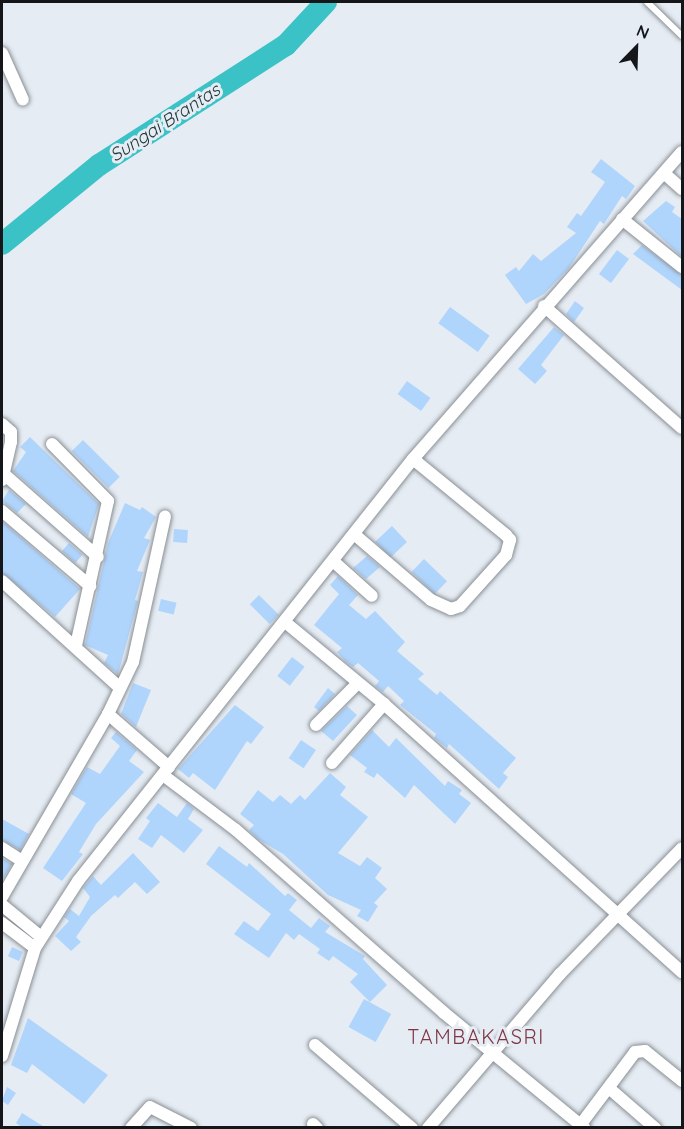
<!DOCTYPE html>
<style>
body{margin:0}
#map{position:relative;width:684px;height:1129px;overflow:hidden;background:#e6ecf3;font-family:Quicksand,sans-serif}
div>[style]{position:absolute}
[style*='--x']{left:calc(var(--x)*1px);top:calc(var(--y)*1px);width:calc(var(--w)*1px);rotate:calc(var(--a)*1deg)}
.river>*{height:22px;margin:-11px;padding:0 11px;transform-origin:11px;border-radius:11px;background:#3bc2c6}
.building>*{inset:0;background:#b0d5fc;transform-origin:0 0}
.roads{filter:drop-shadow(0 0 2px #898f95) drop-shadow(0 0 2px #898f95)}
.lane>*{height:6px;margin:-3px;padding:0 3px;transform-origin:3px;border-radius:3px;background:#fff}
.street>*{height:12px;margin:-6px;padding:0 6px;transform-origin:6px;border-radius:6px;background:#fff}
span{translate:-50% -50%;white-space:nowrap;text-align:center;line-height:1.15;-webkit-text-stroke:6px #e6ecf3;paint-order:stroke}
.water-label{font-size:18px;color:#223839;font-style:italic}
.quarter-label{font-size:20px;color:#7e3645;letter-spacing:1.5px}
.frame{position:absolute;inset:0;border:3px solid #141619;pointer-events:none}
.north{position:absolute;left:606px;top:18px;width:60px;height:60px;-webkit-text-stroke:4px #e6ecf3;paint-order:stroke;rotate:23deg;font-size:16px;font-weight:700;line-height:24px;text-align:center;color:#141619}
.north::after{content:'';display:block;margin:auto;width:21px;height:27px;background:#141619;clip-path:polygon(50% 0,100% 100%,50% 72%,0 100%)}
</style>
<div id="map">
<div class="river">
<i style="--x:2;--y:244;--w:125;--a:-39.2"></i>
<i style="--x:99;--y:165;--w:222;--a:-32.7"></i>
<i style="--x:286;--y:45;--w:59;--a:-47.1"></i>
</div>
<div class="building">
<i style="clip-path:polygon(601px 159px,635px 186px,626px 199px,622px 196px,604px 224px,600px 221px,569px 268px,544px 294px,526px 304px,505px 275px,516px 267px,519px 271px,533px 254px,541px 261px,576px 233px,567px 227px,577px 213px,581px 216px,605px 182px,591px 172px)"></i>
<i style="clip-path:polygon(666px 201px,675px 207px,672px 212px,682px 219px,682px 257px,643px 221px)"></i>
<i style="clip-path:polygon(642px 245px,682px 275px,682px 290px,633px 254px)"></i>
<i style="left:617px;top:250px;width:15px;height:30px;rotate:37deg"></i>
<i style="clip-path:polygon(575px 301px,584px 308px,574px 322px,566px 314px)"></i>
<i style="left:450px;top:307px;width:49px;height:20px;rotate:36deg"></i>
<i style="clip-path:polygon(554px 327px,564px 335px,541px 365px,547px 371px,535px 384px,518px 369px)"></i>
<i style="left:407px;top:381px;width:29px;height:16px;rotate:36deg"></i>
<i style="clip-path:polygon(30px 437px,99px 504px,88px 537px,13px 471px,26px 452px,20px 447px)"></i>
<i style="left:83px;top:440px;width:52px;height:16px;rotate:45deg"></i>
<i style="clip-path:polygon(9px 490px,26px 504px,17px 513px,2px 501px)"></i>
<i style="clip-path:polygon(125px 503px,140px 510px,142px 507px,156px 517px,144px 538px,150px 540px,137px 571px,143px 572px,135px 600px,138px 601px,118px 674px,104px 663px,108px 655px,85px 645px,108px 543px)"></i>
<i style="clip-path:polygon(2px 521px,80px 589px,55px 617px,2px 573px)"></i>
<i style="left:392px;top:526px;width:22px;height:23px;rotate:47deg"></i>
<i style="left:174px;top:529px;width:14px;height:13px;rotate:4deg"></i>
<i style="left:69px;top:543px;width:18px;height:11px;rotate:41deg"></i>
<i style="clip-path:polygon(367px 556px,380px 567px,366px 579px,353px 568px)"></i>
<i style="left:424px;top:559px;width:32px;height:18px;rotate:44deg"></i>
<i style="clip-path:polygon(338px 576px,358px 595px,349px 605px,366px 619px,375px 611px,405px 642px,397px 651px,424px 674px,418px 679px,437px 695px,440px 691px,516px 758px,503px 773px,508px 777px,499px 789px,449px 744px,447px 748px,434px 738px,436px 734px,400px 705px,404px 701px,388px 686px,383px 692px,375px 686px,379px 681px,358px 663px,353px 667px,346px 662px,337px 652px,342px 648px,314px 625px,339px 594px,330px 585px)"></i>
<i style="left:259px;top:595px;width:28px;height:13px;rotate:45deg"></i>
<i style="left:161px;top:599px;width:16px;height:12px;rotate:14deg"></i>
<i style="left:292px;top:657px;width:16px;height:24px;rotate:38deg"></i>
<i style="clip-path:polygon(133px 683px,151px 690px,136px 727px,121px 714px)"></i>
<i style="clip-path:polygon(328px 688px,335px 694px,319px 711px,314px 707px)"></i>
<i style="clip-path:polygon(235px 705px,264px 727px,251px 744px,247px 741px,215px 790px,193px 773px,189px 778px,178px 769px)"></i>
<i style="clip-path:polygon(347px 706px,357px 715px,333px 741px,321px 731px)"></i>
<i style="clip-path:polygon(372px 730px,389px 747px,396px 738px,445px 786px,448px 781px,462px 790px,459px 794px,471px 803px,455px 824px,414px 785px,405px 798px,377px 773px,374px 778px,364px 772px,367px 768px,350px 755px)"></i>
<i style="clip-path:polygon(116px 732px,137px 750px,129px 761px,144px 772px,96px 824px,79px 852px,83px 854px,62px 881px,43px 868px,86px 803px,71px 794px,87px 767px,100px 774px,120px 746px,111px 738px)"></i>
<i style="left:301px;top:740px;width:18px;height:22px;rotate:34deg"></i>
<i style="clip-path:polygon(330px 773px,346px 787px,340px 795px,368px 817px,338px 853px,360px 866px,367px 857px,382px 868px,375px 878px,387px 889px,374px 903px,378px 906px,368px 922px,357px 916px,361px 910px,328px 895px,283px 854px,258px 839px,249px 830px,254px 825px,240px 814px,258px 790px,273px 802px,280px 795px,291px 804px,300px 795px,305px 800px)"></i>
<i style="clip-path:polygon(158px 803px,177px 817px,187px 803px,194px 809px,188px 819px,203px 830px,184px 853px,161px 835px,152px 848px,138px 839px,150px 821px,146px 818px)"></i>
<i style="clip-path:polygon(2px 819px,29px 834px,20px 850px,2px 840px)"></i>
<i style="clip-path:polygon(219px 846px,247px 867px,249px 863px,285px 896px,288px 893px,297px 900px,289px 910px,311px 928px,319px 918px,330px 926px,325px 932px,365px 956px,363px 959px,387px 985px,370px 1002px,350px 982px,358px 974px,333px 956px,329px 961px,317px 953px,320px 949px,299px 934px,294px 940px,286px 933px,269px 958px,234px 934px,244px 921px,258px 931px,271px 914px,206px 864px)"></i>
<i style="clip-path:polygon(133px 853px,160px 882px,147px 894px,135px 882px,118px 898px,115px 895px,91px 916px,76px 937px,81px 942px,71px 951px,55px 936px,69px 921px,64px 917px,70px 909px,79px 916px,90px 897px,83px 888px,93px 876px,101px 885px)"></i>
<i style="clip-path:polygon(2px 858px,12px 864px,2px 881px)"></i>
<i style="left:12px;top:947px;width:12px;height:10px;rotate:24deg"></i>
<i style="left:364px;top:999px;width:31px;height:32px;rotate:29deg"></i>
<i style="clip-path:polygon(28px 1018px,108px 1075px,84px 1104px,32px 1064px,27px 1073px,11px 1065px)"></i>
<i style="clip-path:polygon(7px 1087px,16px 1093px,8px 1105px,2px 1101px)"></i>
<i style="clip-path:polygon(22px 1113px,46px 1128px,23px 1128px,16px 1123px)"></i>
</div>
<div class="roads">
<div class="lane">
<i style="--x:647;--y:2;--w:49;--a:44.2"></i>
</div>
<div class="street">
<i style="--x:2;--y:53;--w:51;--a:65.9"></i>
<i style="--x:664;--y:173;--w:24;--a:42"></i>
<i style="--x:622;--y:219;--w:77;--a:38.7"></i>
<i style="--x:544;--y:306;--w:184;--a:41.5"></i>
<i style="--x:2;--y:424;--w:12;--a:42"></i>
<i style="--x:11;--y:432;--w:10;--a:90"></i>
<i style="--x:11;--y:442;--w:39;--a:103"></i>
<i style="--x:52;--y:444;--w:80;--a:45.5"></i>
<i style="--x:108;--y:501;--w:148;--a:102.5"></i>
<i style="--x:4;--y:474;--w:125;--a:41.4"></i>
<i style="--x:2;--y:511;--w:116;--a:40.4"></i>
<i style="--x:354;--y:534;--w:101;--a:40.6"></i>
<i style="--x:431;--y:600;--w:22;--a:24"></i>
<i style="--x:451;--y:609;--w:9;--a:-18"></i>
<i style="--x:460;--y:606;--w:69;--a:-48"></i>
<i style="--x:506;--y:555;--w:16;--a:-75"></i>
<i style="--x:510;--y:540;--w:6;--a:-129"></i>
<i style="--x:506;--y:535;--w:120;--a:-140.7"></i>
<i style="--x:333;--y:561;--w:52;--a:41.9"></i>
<i style="--x:2;--y:581;--w:159;--a:42.2"></i>
<i style="--x:285;--y:622;--w:129;--a:39.6"></i>
<i style="--x:384;--y:704;--w:401;--a:42"></i>
<i style="--x:108;--y:714;--w:81;--a:41"></i>
<i style="--x:316;--y:725;--w:59;--a:-45"></i>
<i style="--x:332;--y:763;--w:79;--a:-48.6"></i>
<i style="--x:163;--y:775;--w:91;--a:37"></i>
<i style="--x:236;--y:830;--w:276;--a:41.3"></i>
<i style="--x:443;--y:1012;--w:183;--a:39.4"></i>
<i style="--x:2;--y:848;--w:24;--a:33"></i>
<i style="--x:2;--y:897;--w:211;--a:-59.9"></i>
<i style="--x:108;--y:714;--w:58;--a:-64.3"></i>
<i style="--x:133;--y:662;--w:149;--a:-77.6"></i>
<i style="--x:2;--y:905;--w:50;--a:39.4"></i>
<i style="--x:2;--y:923;--w:41;--a:37.1"></i>
<i style="--x:315;--y:1045;--w:128;--a:40.6"></i>
<i style="--x:2;--y:1056;--w:113;--a:-73"></i>
<i style="--x:35;--y:948;--w:80;--a:-57.3"></i>
<i style="--x:78;--y:881;--w:539;--a:-51.56"></i>
<i style="--x:413;--y:459;--w:408;--a:-48.8"></i>
<i style="--x:610;--y:1089;--w:60;--a:40.9"></i>
<i style="--x:313;--y:1124;--w:6;--a:45"></i>
<i style="--x:581;--y:1124;--w:90;--a:-53.1"></i>
<i style="--x:635;--y:1052;--w:10;--a:-6"></i>
<i style="--x:645;--y:1051;--w:48;--a:39"></i>
<i style="--x:131;--y:1128;--w:28;--a:-48"></i>
<i style="--x:150;--y:1107;--w:46;--a:27.1"></i>
<i style="--x:428;--y:1128;--w:203;--a:-49.4"></i>
<i style="--x:560;--y:974;--w:175;--a:-45.9"></i>
</div>
</div>
<div class="water-label">
<span style="left:165px;top:123px;rotate:-33deg">Sungai Brantas</span>
</div>
<div class="quarter-label">
<span style="left:476px;top:1036px">TAMBAKASRI</span>
</div>
<div class="frame"></div>
<div class="north">N</div>
</div>
